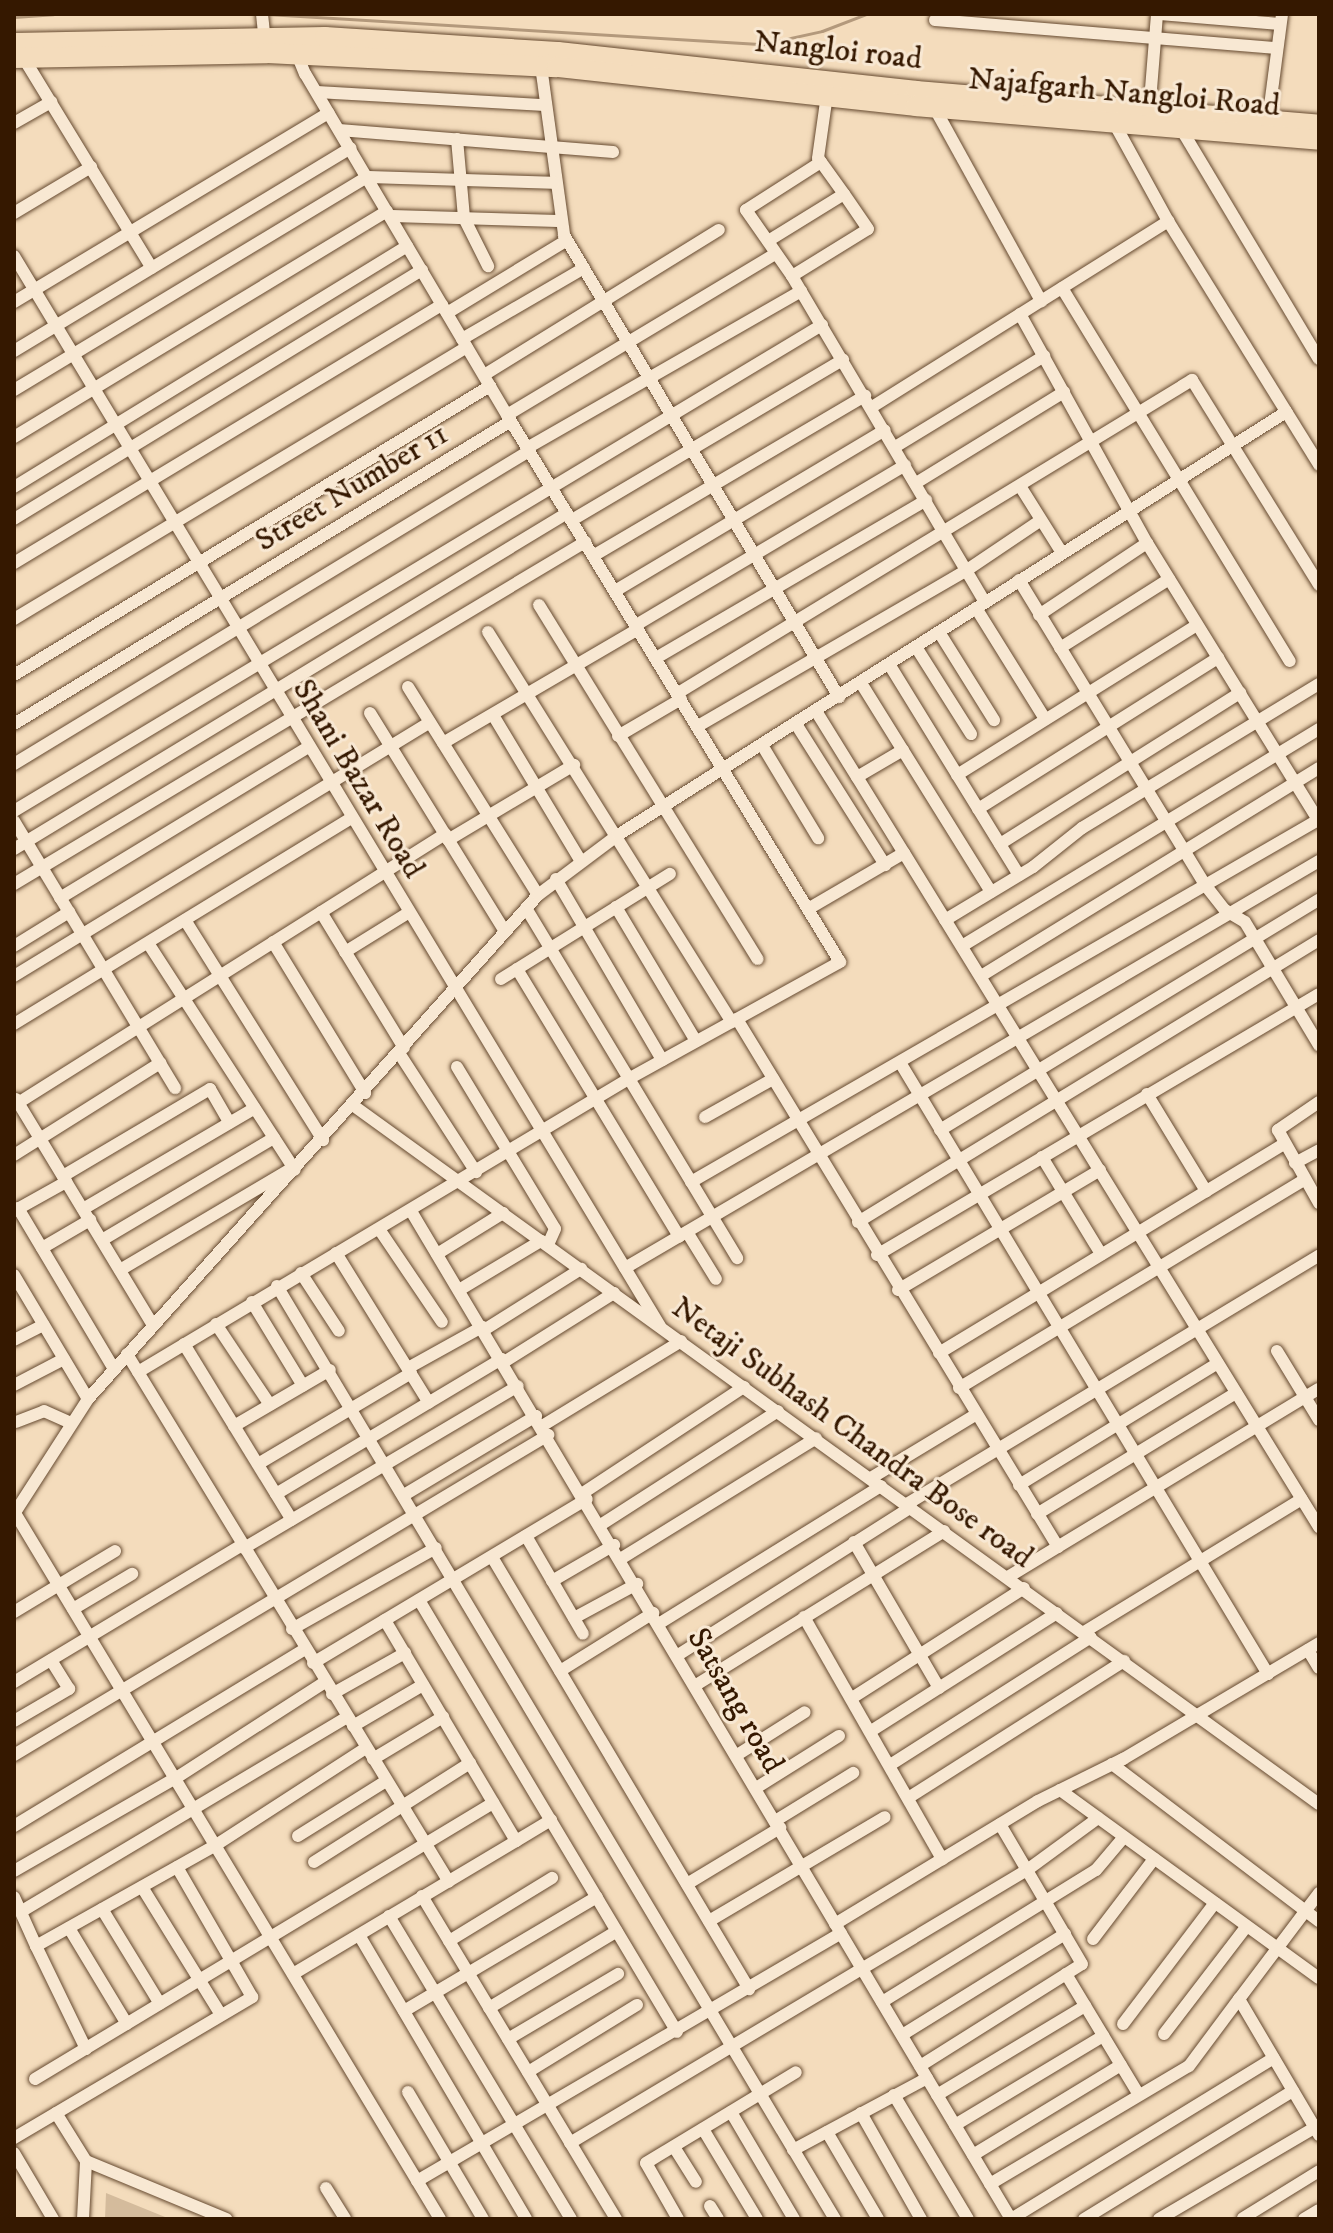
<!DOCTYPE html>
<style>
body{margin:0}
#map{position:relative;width:1333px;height:2233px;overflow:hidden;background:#f4dcbc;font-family:"IM FELL DW Pica",serif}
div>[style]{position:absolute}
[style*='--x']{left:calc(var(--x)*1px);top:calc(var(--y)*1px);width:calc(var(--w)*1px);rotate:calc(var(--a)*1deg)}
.green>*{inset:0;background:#d4bb9c}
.stream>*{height:3px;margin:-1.5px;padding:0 1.5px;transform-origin:1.5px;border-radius:1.5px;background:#b3997c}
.roads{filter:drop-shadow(0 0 2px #65492f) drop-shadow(0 0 2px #65492f)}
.street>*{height:12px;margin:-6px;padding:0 6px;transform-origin:6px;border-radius:6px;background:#f8e8d3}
.primary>*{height:20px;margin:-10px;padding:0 10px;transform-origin:10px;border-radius:10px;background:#f4dcbc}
span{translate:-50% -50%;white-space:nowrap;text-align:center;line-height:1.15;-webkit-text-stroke:6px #f8e8d3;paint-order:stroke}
.street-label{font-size:32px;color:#351800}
.frame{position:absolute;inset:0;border:16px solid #351800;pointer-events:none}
</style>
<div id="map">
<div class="green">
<i style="clip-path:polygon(106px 2193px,170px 2219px,105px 2219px)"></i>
</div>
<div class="stream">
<i style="--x:267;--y:14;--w:497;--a:3.5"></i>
<i style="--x:763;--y:44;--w:60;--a:-12.4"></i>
<i style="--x:822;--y:31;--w:47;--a:-21.1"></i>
<i style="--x:14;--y:17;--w:39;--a:-4"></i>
</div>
<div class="roads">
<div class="street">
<i style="--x:262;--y:14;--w:20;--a:84"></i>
<i style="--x:1160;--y:14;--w:120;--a:4.8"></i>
<i style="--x:935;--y:20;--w:343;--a:4.7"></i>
<i style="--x:23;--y:57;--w:247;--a:58.6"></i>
<i style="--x:541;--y:66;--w:171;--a:82.2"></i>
<i style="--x:564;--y:235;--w:538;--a:59.24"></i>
<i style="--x:317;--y:92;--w:228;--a:3.3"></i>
<i style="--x:934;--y:107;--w:222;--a:61.1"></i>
<i style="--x:1149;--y:114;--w:100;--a:-85.4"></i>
<i style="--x:1113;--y:121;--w:114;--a:61.2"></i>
<i style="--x:1168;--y:221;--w:287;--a:58.2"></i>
<i style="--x:1268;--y:121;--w:108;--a:-82.5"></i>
<i style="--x:14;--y:123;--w:43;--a:-29.6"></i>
<i style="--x:1180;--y:127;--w:270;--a:59.1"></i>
<i style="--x:339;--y:130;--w:275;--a:4.6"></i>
<i style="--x:457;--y:139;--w:79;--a:84.9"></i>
<i style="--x:464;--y:218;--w:54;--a:63.4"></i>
<i style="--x:821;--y:162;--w:89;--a:147.4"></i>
<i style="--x:746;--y:210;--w:80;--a:55.1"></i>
<i style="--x:792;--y:276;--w:379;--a:59.4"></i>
<i style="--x:14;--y:213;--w:90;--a:-30.9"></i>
<i style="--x:390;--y:216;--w:170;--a:1.7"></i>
<i style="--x:768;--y:241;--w:89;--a:-31.7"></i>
<i style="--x:844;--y:194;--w:44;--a:-125.8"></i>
<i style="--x:818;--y:158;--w:64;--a:-81.9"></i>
<i style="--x:14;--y:256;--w:1250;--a:58.88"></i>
<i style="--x:792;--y:276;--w:89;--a:-31.7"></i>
<i style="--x:868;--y:229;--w:42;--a:-124.4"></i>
<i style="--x:1062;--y:288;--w:437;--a:58.6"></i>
<i style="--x:14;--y:302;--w:367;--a:-31"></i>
<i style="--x:447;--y:313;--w:140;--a:-31.3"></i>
<i style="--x:1020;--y:314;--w:262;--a:61"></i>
<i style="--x:1147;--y:543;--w:327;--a:58.3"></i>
<i style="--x:462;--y:339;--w:141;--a:-30.2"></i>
<i style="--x:14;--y:351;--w:393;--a:-31.1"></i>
<i style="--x:484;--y:375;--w:276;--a:-31.7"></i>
<i style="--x:14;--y:390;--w:412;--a:-31.1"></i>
<i style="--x:367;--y:177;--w:187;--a:1.8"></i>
<i style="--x:872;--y:407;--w:350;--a:-32.1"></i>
<i style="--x:507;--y:415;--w:313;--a:-31"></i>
<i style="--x:14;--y:437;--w:436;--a:-31.2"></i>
<i style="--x:895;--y:447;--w:175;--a:-31.4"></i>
<i style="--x:527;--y:448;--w:316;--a:-29.8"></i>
<i style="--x:916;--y:483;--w:174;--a:-31.6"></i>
<i style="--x:1020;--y:486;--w:79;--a:57.9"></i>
<i style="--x:14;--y:487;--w:461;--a:-31.5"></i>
<i style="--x:14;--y:519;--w:478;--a:-31.4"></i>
<i style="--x:572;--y:520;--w:315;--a:-30.6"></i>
<i style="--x:593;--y:556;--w:316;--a:-30.5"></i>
<i style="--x:14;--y:563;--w:500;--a:-31.1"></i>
<i style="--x:1019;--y:580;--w:359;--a:58.6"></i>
<i style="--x:1206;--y:886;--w:31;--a:52"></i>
<i style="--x:1225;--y:910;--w:23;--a:31"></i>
<i style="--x:1245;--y:922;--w:144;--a:59"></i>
<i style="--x:615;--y:591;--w:314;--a:-30.8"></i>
<i style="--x:539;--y:605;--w:416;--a:58.3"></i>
<i style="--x:976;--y:608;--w:131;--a:58.1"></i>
<i style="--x:1039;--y:615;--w:130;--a:-33.7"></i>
<i style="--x:14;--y:619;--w:528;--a:-30.98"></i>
<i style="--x:636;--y:625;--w:313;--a:-30.7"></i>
<i style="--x:488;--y:632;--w:460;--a:58"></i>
<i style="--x:939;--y:632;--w:104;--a:58"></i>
<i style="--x:916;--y:647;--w:103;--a:57.7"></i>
<i style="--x:1060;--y:648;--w:129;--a:-32.3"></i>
<i style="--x:656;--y:658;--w:313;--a:-30.3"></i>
<i style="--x:889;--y:664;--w:248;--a:58.4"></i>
<i style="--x:14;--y:675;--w:557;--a:-31.26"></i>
<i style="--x:861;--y:683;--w:246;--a:58.1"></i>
<i style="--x:408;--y:687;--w:245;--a:58"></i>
<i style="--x:678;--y:693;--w:602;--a:-31.34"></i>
<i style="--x:1192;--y:380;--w:241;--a:58.2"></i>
<i style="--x:816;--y:711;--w:78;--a:58.2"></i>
<i style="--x:370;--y:713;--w:257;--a:58.3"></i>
<i style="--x:493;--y:715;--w:169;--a:59"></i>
<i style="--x:14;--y:724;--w:582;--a:-31.37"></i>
<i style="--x:796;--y:724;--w:167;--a:57.7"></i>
<i style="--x:698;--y:726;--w:311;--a:-30.1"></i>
<i style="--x:967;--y:570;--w:89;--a:-34"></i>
<i style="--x:618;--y:736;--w:73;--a:-30.4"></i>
<i style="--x:443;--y:743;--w:226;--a:-30.3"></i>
<i style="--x:762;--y:745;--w:109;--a:58.9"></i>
<i style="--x:903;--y:750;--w:53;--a:149.6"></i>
<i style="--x:857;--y:777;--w:89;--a:58.3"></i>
<i style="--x:14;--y:764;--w:603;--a:-31.29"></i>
<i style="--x:957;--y:775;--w:283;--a:-32"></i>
<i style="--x:978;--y:809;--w:284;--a:-32.2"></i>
<i style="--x:14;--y:811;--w:943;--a:-31.03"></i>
<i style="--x:14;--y:821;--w:312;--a:58.9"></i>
<i style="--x:448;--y:840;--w:147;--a:-30.8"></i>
<i style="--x:1000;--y:844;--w:284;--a:-32.2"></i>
<i style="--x:14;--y:849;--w:647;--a:-31.28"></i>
<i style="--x:556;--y:879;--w:210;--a:59.6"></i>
<i style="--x:14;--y:884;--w:666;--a:-30.92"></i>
<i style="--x:60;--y:898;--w:290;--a:-31.3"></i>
<i style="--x:616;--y:907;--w:156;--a:59.2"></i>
<i style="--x:526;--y:908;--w:409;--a:58.9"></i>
<i style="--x:808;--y:909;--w:111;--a:-30.3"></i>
<i style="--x:904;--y:853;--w:792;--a:58.38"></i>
<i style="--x:321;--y:912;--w:159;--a:58.6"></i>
<i style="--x:185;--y:920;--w:260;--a:57.9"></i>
<i style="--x:945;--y:920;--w:103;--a:-31.1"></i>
<i style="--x:1033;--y:867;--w:63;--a:-38.5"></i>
<i style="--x:1082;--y:828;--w:277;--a:-31.3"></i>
<i style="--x:273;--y:942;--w:177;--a:58.6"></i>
<i style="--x:148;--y:943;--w:270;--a:57.1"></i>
<i style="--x:14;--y:946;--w:65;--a:-31.7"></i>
<i style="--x:962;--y:946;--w:418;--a:-31.3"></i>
<i style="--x:345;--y:952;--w:74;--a:-31.8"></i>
<i style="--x:517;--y:969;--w:313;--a:58.8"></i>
<i style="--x:14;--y:976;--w:487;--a:-31.4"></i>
<i style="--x:981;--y:976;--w:397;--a:-31.6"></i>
<i style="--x:501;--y:979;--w:199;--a:-31.9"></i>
<i style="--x:737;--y:1019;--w:618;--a:58.7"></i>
<i style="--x:14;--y:1024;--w:395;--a:-31.4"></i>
<i style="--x:399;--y:1053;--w:142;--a:57.1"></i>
<i style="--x:901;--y:1064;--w:712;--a:58.97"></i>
<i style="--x:457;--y:1067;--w:189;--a:58.8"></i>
<i style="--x:555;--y:1229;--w:17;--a:114"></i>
<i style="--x:1147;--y:1094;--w:114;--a:58.7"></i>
<i style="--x:16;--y:1099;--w:264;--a:58.8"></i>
<i style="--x:1319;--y:1102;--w:50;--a:145.7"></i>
<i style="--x:1278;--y:1130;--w:84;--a:60.7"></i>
<i style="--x:18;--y:1103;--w:505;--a:-32.21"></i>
<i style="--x:354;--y:1106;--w:1191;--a:35.88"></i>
<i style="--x:705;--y:1117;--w:78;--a:-29.2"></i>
<i style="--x:940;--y:1130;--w:443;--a:-31.3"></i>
<i style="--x:14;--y:1155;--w:173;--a:-32.2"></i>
<i style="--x:1042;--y:1157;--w:114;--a:58.7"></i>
<i style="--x:1295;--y:1163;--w:27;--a:-28"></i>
<i style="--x:63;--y:1176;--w:171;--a:-30.6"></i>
<i style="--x:210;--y:1089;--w:39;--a:60"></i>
<i style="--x:691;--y:1182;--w:724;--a:-30"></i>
<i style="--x:18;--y:1208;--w:187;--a:59.2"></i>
<i style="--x:83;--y:1209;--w:199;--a:-30.4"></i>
<i style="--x:14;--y:1211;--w:60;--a:-29.1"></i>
<i style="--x:411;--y:1211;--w:1173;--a:59.24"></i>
<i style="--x:858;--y:1222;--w:540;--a:-31.45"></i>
<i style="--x:379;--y:1229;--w:112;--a:55.9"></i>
<i style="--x:687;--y:1232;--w:55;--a:58.3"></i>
<i style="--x:102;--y:1240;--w:200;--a:-30.7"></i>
<i style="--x:42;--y:1248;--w:56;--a:-30.3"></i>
<i style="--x:336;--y:1253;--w:176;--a:58.2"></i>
<i style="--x:437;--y:1254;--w:78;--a:-31.8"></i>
<i style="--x:877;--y:1255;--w:513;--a:-30.56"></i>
<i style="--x:625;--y:1268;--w:805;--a:-30.39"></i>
<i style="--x:120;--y:1270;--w:199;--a:-30.6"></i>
<i style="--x:301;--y:1273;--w:69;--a:56.8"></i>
<i style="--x:14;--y:1275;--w:144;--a:59.2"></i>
<i style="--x:277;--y:1286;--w:1087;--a:59.12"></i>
<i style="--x:459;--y:1290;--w:96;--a:-30.9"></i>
<i style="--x:898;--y:1290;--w:235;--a:-30.7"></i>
<i style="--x:252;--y:1302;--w:98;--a:58.7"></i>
<i style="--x:216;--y:1324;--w:97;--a:56.3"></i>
<i style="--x:484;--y:1330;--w:115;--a:-32.2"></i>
<i style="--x:14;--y:1340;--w:33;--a:-27"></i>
<i style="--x:184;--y:1344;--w:206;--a:58.5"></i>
<i style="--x:1277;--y:1351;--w:81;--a:58.7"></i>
<i style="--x:939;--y:1353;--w:403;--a:-31.2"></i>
<i style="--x:127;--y:1354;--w:618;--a:58.62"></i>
<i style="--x:504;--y:1362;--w:130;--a:-32.1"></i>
<i style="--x:408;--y:1368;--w:85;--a:-29"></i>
<i style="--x:138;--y:1372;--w:573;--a:-30.86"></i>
<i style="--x:630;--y:1078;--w:240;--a:-28.9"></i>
<i style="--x:840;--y:962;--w:640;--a:-121.33"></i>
<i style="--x:507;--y:415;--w:396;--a:-120.6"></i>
<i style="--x:305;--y:74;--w:27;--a:-112"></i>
<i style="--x:14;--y:1385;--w:56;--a:-27.5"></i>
<i style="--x:959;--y:1388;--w:404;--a:-31.1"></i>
<i style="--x:16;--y:1422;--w:30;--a:-21"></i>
<i style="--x:44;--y:1411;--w:27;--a:24"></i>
<i style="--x:234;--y:1426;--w:111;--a:-30.3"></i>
<i style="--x:542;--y:1426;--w:163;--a:-31.4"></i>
<i style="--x:258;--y:1464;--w:178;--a:-30.7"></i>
<i style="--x:871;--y:1478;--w:122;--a:-31.2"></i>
<i style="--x:1019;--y:1485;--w:233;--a:-31.5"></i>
<i style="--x:583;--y:1493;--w:193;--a:-33.4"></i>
<i style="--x:276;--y:1494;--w:263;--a:-30.9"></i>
<i style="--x:404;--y:1495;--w:154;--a:-30.9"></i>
<i style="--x:907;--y:1504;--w:481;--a:-31.1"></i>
<i style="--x:15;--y:1513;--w:824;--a:58.95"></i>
<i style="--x:14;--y:1514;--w:137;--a:-57.2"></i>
<i style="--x:88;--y:1399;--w:676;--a:-48.24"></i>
<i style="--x:538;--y:895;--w:100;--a:-36.9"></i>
<i style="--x:618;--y:835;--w:791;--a:-32.34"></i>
<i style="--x:1037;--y:1514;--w:233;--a:-31.3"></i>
<i style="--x:602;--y:1524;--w:209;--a:-32.7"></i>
<i style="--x:526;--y:1536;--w:113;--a:59.8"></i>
<i style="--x:854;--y:1542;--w:169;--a:59.8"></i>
<i style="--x:244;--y:1548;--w:318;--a:-30.6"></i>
<i style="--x:492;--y:1557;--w:503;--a:59.25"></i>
<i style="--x:622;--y:1558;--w:228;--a:-31.7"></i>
<i style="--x:1008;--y:1577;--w:363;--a:-31.2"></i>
<i style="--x:552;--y:1581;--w:72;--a:-30.1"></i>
<i style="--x:419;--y:1600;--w:503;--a:59.15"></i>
<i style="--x:73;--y:1609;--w:69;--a:-30.7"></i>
<i style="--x:14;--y:1612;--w:118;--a:-31.1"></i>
<i style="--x:804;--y:1617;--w:279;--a:60.3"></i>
<i style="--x:574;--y:1618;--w:72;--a:-28.4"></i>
<i style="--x:660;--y:1623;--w:260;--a:-31.8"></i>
<i style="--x:292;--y:1629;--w:165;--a:-29.4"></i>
<i style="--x:1084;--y:1632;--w:255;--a:-31.4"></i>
<i style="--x:1308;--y:1650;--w:21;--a:59"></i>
<i style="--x:678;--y:1655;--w:276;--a:-32.4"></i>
<i style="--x:313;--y:1663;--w:319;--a:-30.9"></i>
<i style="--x:560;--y:1671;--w:110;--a:-31.9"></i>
<i style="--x:14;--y:1682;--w:266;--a:-31"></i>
<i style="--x:696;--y:1685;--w:292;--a:-31.8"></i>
<i style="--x:332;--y:1694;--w:84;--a:-29.3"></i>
<i style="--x:852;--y:1698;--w:204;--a:-32.6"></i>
<i style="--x:14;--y:1721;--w:64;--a:-30.2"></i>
<i style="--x:69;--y:1689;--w:34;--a:-122"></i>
<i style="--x:353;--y:1726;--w:81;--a:-30.4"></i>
<i style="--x:871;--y:1731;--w:220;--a:-32.4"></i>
<i style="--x:14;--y:1755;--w:623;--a:-30.93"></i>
<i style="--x:737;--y:1755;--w:80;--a:-32.3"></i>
<i style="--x:373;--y:1759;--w:82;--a:-31"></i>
<i style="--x:1112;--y:1764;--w:260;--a:37.2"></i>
<i style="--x:890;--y:1765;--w:238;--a:-32.5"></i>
<i style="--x:756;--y:1788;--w:98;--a:-32.1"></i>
<i style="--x:1060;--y:1790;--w:320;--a:36"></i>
<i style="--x:908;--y:1798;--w:256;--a:-32.4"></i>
<i style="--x:775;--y:1821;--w:92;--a:-31.6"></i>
<i style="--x:14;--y:1826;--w:341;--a:-31.3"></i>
<i style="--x:298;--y:1836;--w:104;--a:-32"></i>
<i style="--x:516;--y:1841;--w:41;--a:-31"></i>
<i style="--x:314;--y:1862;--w:185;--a:-32.4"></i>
<i style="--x:14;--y:1871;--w:187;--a:-29.9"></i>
<i style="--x:176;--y:1778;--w:177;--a:-32.8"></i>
<i style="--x:687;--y:1884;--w:109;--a:-31.1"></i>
<i style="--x:142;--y:1887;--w:150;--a:58.3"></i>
<i style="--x:1319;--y:1893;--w:133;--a:127"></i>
<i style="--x:1239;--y:1999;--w:158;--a:59.5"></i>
<i style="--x:422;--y:1896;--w:377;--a:59"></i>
<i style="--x:14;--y:1897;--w:54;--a:65.8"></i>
<i style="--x:102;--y:1909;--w:111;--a:58.6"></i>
<i style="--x:22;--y:1911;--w:378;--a:-30.8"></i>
<i style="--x:389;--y:1916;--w:353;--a:59"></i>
<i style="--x:709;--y:1921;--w:204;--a:-30.6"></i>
<i style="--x:835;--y:1924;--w:237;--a:-31.2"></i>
<i style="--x:1038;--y:1801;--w:95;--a:-26.3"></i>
<i style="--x:1123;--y:1759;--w:228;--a:-30.6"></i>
<i style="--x:69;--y:1928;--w:112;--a:58.9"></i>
<i style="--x:359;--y:1935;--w:329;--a:59.5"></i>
<i style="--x:1093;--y:1939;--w:101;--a:-52.7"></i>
<i style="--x:449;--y:1941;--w:121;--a:-31.5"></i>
<i style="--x:293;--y:1974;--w:260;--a:-30.8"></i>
<i style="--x:516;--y:1841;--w:257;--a:-120.7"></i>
<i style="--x:1066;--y:1974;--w:141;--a:58.9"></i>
<i style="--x:882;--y:2002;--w:251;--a:-31.7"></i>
<i style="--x:1096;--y:1870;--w:43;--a:-49.7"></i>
<i style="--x:489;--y:2008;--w:149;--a:-31"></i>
<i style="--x:404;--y:2011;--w:224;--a:-30.6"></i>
<i style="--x:1123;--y:2024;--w:152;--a:-52.8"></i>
<i style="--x:1164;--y:2034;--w:135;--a:-52.5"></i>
<i style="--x:902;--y:2035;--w:192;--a:-31.8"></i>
<i style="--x:508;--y:2039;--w:128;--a:-30.6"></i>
<i style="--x:86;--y:2049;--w:114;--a:-115.9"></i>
<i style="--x:36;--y:1946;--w:206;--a:-29.3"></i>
<i style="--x:216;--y:1845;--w:179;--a:-32.9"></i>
<i style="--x:920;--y:2066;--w:191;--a:-32.2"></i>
<i style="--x:1082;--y:1964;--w:162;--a:-120.4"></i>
<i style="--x:528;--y:2072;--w:128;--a:-31.6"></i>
<i style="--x:35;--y:2079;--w:535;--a:-31.07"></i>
<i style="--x:408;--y:2092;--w:147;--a:59.4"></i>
<i style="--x:894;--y:2095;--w:144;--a:59.2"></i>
<i style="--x:937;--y:2095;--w:173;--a:-31"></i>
<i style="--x:731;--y:2112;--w:124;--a:59.5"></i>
<i style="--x:56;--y:2113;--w:57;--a:58"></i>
<i style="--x:86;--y:2161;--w:152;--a:22.5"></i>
<i style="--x:861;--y:2113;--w:122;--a:60.5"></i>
<i style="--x:955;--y:2125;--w:173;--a:-31"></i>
<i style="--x:703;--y:2129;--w:105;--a:59"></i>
<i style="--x:827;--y:2132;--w:101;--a:59.6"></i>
<i style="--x:14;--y:2138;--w:277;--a:-30.6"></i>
<i style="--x:252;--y:1997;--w:150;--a:-120"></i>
<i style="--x:570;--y:2143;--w:532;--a:-30.85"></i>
<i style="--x:1027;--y:1870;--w:88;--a:-36.2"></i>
<i style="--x:674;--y:2147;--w:41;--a:57.8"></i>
<i style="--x:793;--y:2150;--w:152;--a:-28.2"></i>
<i style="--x:14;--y:2153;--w:77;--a:59.4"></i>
<i style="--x:973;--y:2155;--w:173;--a:-31.3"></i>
<i style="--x:417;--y:2181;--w:491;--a:-30.3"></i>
<i style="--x:990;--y:2184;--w:231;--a:-30.7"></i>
<i style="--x:1189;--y:2066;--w:84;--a:-53.3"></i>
<i style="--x:326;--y:2188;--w:36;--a:58"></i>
<i style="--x:710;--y:2206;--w:15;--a:58"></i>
<i style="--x:1243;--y:2218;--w:89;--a:-31.7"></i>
<i style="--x:83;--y:2219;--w:58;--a:-87"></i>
<i style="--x:678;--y:2219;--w:64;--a:-119.7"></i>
<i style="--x:646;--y:2163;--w:175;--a:-31.2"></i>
<i style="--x:1011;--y:2219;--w:308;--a:-31.5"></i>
<i style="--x:1084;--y:2219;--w:245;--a:-31.5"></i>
<i style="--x:1159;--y:2219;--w:186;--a:-30.4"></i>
<i style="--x:1304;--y:2219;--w:17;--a:-31"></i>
</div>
<div class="primary">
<i style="--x:14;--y:43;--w:311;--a:-1.1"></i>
<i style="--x:325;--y:37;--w:233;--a:3.7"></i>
<i style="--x:558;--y:52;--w:361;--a:6.2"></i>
<i style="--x:917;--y:91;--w:403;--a:4.8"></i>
<i style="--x:14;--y:58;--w:253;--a:-1.1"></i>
<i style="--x:267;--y:53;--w:290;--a:2.8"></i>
<i style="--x:557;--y:67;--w:361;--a:6.2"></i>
<i style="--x:916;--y:106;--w:404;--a:4.8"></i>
</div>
</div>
<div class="street-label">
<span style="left:838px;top:51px;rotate:6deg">Nangloi road</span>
<span style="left:1124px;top:93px;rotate:5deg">Najafgarh Nangloi Road</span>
<span style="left:352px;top:488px;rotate:-31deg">Street Number 11</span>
<span style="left:358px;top:779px;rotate:59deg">Shani Bazar Road</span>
<span style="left:852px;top:1433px;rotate:36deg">Netaji Subhash Chandra Bose road</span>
<span style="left:735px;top:1701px;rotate:60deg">Satsang road</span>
</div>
<div class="frame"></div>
</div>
